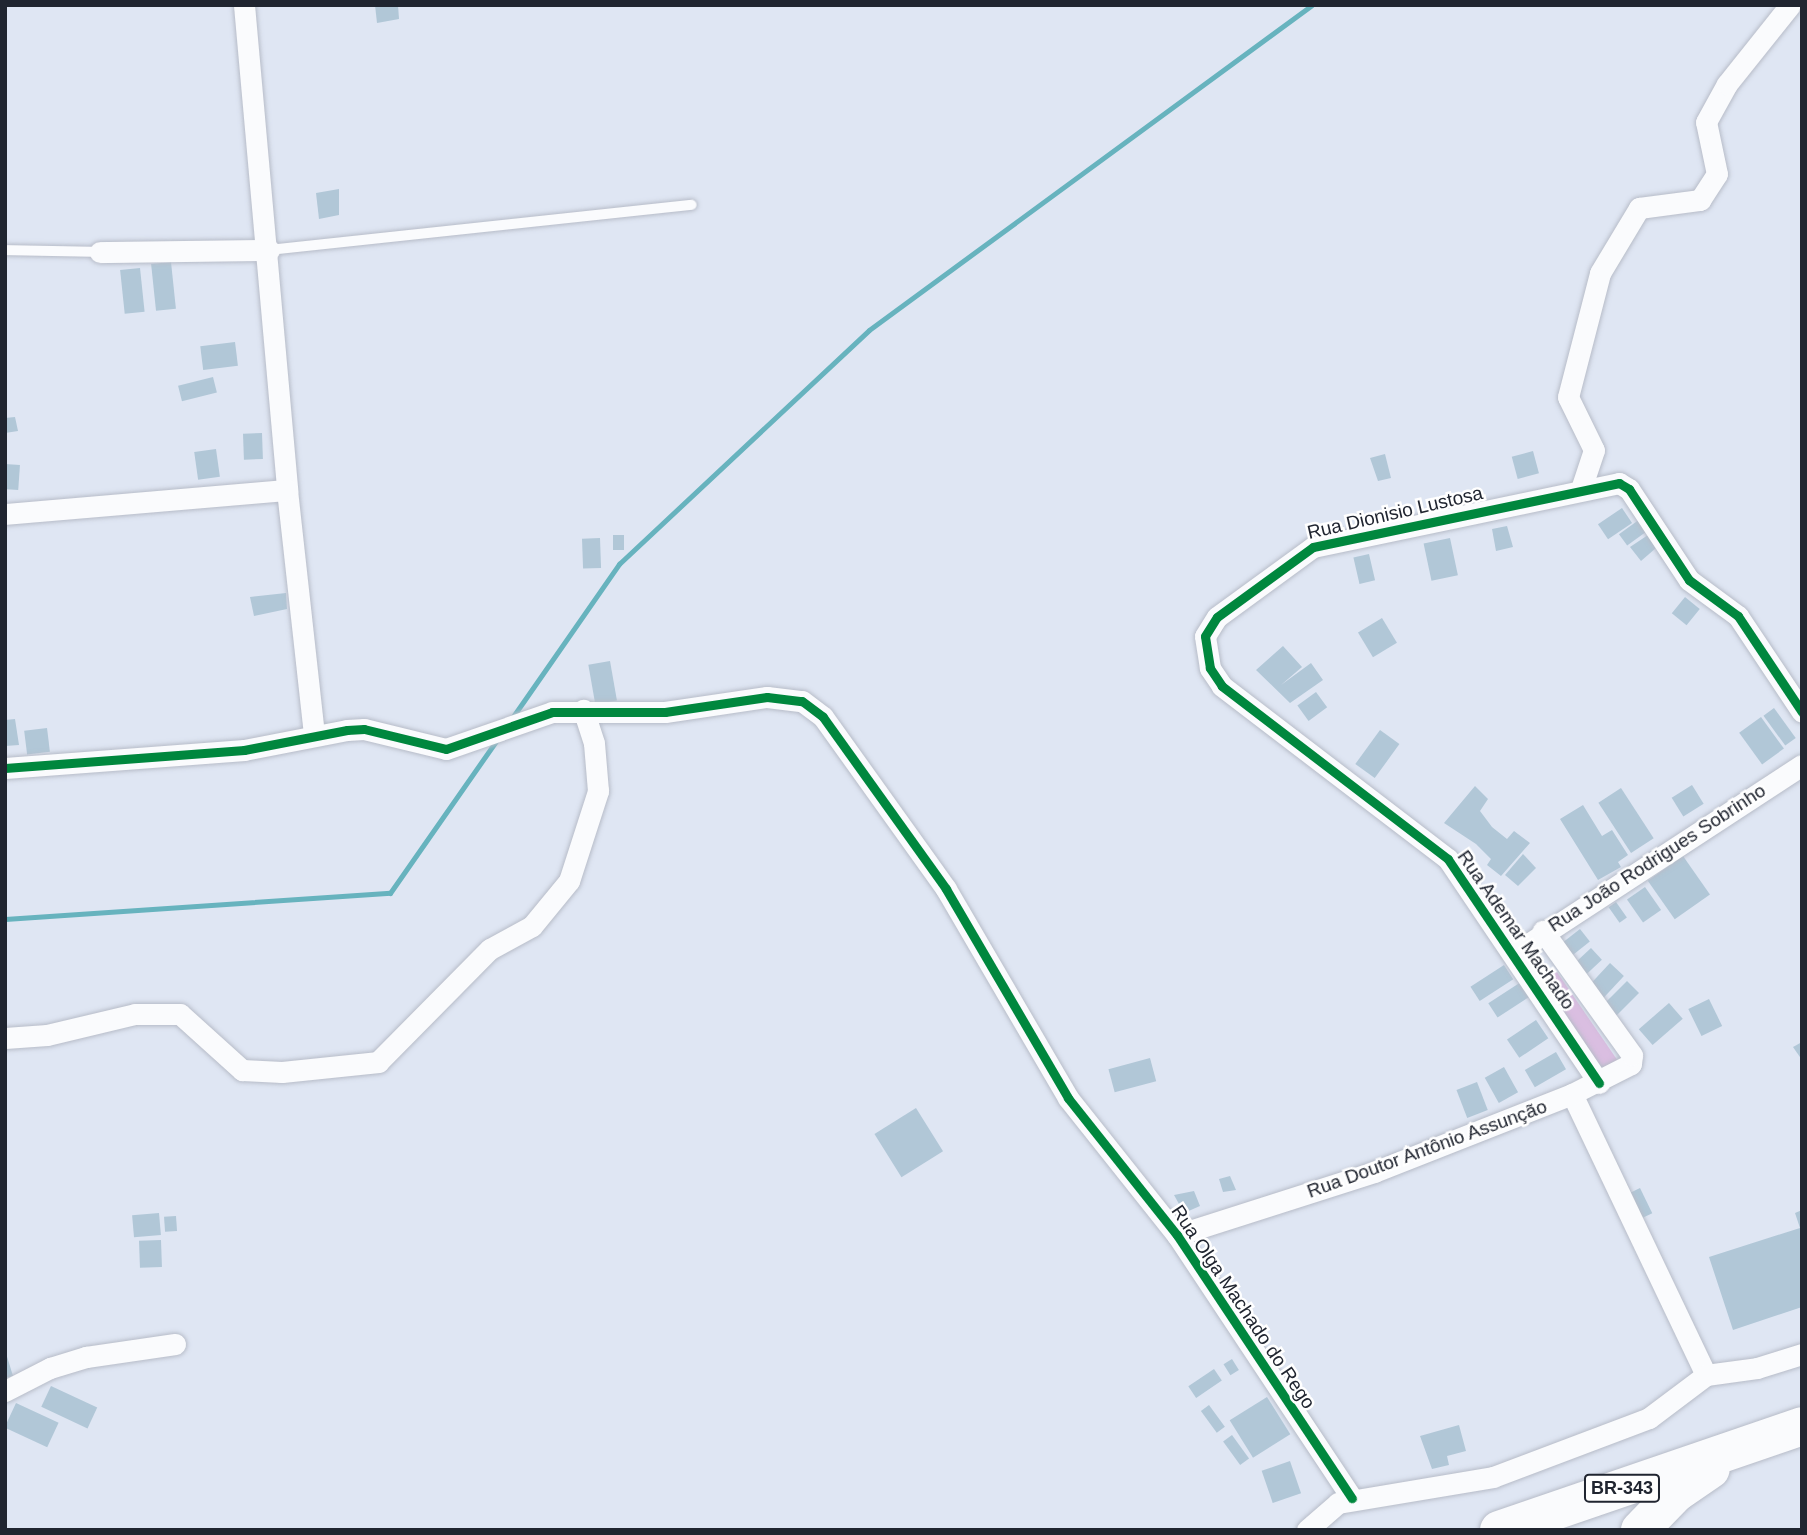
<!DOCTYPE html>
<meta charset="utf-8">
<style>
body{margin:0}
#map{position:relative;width:1807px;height:1535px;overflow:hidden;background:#dfe6f3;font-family:Helvetica,sans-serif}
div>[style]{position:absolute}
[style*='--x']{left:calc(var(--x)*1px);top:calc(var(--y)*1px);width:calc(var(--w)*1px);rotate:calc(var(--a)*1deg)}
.green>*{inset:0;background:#dabee1}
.stream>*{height:5px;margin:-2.5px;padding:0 2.5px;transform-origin:2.5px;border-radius:2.5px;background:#67b3be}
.building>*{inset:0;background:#b1c7d7;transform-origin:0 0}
.roads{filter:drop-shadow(0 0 2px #b7bcc8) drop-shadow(0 0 2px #b7bcc8)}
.lane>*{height:10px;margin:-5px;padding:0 5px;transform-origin:5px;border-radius:5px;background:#fafbfd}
.street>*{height:21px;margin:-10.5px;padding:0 10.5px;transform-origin:10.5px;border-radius:10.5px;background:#fafbfd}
.highway>*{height:38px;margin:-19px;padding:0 19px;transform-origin:19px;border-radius:19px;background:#fafbfd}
.cycleway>*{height:9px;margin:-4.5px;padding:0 4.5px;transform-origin:4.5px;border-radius:4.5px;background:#00873e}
span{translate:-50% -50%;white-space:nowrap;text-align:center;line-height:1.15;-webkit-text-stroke:5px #fff;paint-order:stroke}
.shield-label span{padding:2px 5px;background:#fff;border:2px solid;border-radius:5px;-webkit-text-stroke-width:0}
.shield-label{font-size:18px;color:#202530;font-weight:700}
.street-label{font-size:19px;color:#202530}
.frame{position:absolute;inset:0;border:7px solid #202530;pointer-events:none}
</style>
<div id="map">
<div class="green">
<i style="clip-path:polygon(1557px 972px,1618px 1061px,1599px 1073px,1540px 978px)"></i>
</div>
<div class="stream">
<i style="--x:512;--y:718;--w:188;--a:-55.2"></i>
<i style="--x:619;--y:564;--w:342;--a:-43.1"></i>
<i style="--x:869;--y:330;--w:549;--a:-36.27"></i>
<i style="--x:5;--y:919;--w:386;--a:-3.9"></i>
<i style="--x:390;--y:893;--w:189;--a:-55.1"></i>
</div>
<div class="building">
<i style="clip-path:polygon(375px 5px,398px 5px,399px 19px,377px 23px)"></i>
<i style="clip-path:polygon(339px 189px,339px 215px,319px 219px,316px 193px)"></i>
<i style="left:171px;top:262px;width:47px;height:20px;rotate:84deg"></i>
<i style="left:140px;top:268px;width:44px;height:20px;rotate:84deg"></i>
<i style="left:235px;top:342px;width:24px;height:35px;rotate:83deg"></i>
<i style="left:213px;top:377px;width:16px;height:36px;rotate:76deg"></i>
<i style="clip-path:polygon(15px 417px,18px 431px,5px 433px,5px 418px)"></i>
<i style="left:262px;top:433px;width:26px;height:19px;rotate:88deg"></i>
<i style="left:216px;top:449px;width:28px;height:22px;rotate:82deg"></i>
<i style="left:1533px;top:451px;width:23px;height:22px;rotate:75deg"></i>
<i style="clip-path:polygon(1385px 454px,1391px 478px,1378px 481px,1370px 458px)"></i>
<i style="left:5px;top:464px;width:15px;height:25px;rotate:4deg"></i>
<i style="left:1622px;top:508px;width:18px;height:29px;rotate:56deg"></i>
<i style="left:1640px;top:519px;width:14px;height:26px;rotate:54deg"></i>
<i style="clip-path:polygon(1507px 526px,1513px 547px,1496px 551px,1492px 529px)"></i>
<i style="left:624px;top:535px;width:15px;height:11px;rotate:90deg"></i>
<i style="clip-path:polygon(1648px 535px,1656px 548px,1641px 561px,1630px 547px)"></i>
<i style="left:600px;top:538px;width:30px;height:18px;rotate:88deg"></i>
<i style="left:1450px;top:538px;width:38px;height:27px;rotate:78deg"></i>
<i style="left:1369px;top:554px;width:27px;height:16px;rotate:77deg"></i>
<i style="clip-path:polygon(286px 593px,287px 609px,254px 616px,250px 597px)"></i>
<i style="left:1685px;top:597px;width:19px;height:21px;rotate:39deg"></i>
<i style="left:1382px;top:618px;width:29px;height:28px;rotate:59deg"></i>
<i style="clip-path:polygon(1283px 646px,1302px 667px,1281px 685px,1311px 663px,1323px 680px,1290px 703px,1256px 670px)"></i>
<i style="left:610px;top:661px;width:40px;height:22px;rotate:80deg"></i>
<i style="left:1316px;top:692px;width:19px;height:23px;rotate:54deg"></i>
<i style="left:1774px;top:708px;width:37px;height:13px;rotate:54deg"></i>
<i style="left:1761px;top:717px;width:39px;height:27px;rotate:54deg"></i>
<i style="clip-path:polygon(15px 719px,19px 745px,5px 746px,5px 720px)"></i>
<i style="left:47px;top:728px;width:24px;height:23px;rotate:83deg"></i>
<i style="left:1380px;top:730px;width:24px;height:42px;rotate:36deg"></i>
<i style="left:1692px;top:785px;width:22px;height:24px;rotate:58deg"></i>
<i style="clip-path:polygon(1475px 786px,1488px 799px,1480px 811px,1492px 827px,1507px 839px,1514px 831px,1530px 843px,1501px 876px,1487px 865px,1491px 859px,1476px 844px,1444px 823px)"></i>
<i style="left:1621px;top:788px;width:60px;height:27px;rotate:57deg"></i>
<i style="clip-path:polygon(1583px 805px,1602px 836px,1612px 830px,1628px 855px,1618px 862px,1621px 867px,1598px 880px,1560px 819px)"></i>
<i style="clip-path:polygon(1523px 854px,1536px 868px,1518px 886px,1505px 875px)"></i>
<i style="left:1683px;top:856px;width:47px;height:43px;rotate:55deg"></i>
<i style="left:1645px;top:887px;width:28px;height:22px;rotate:55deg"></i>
<i style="left:1616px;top:902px;width:19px;height:9px;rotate:55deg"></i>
<i style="left:1580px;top:929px;width:16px;height:24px;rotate:52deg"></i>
<i style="left:1591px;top:948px;width:16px;height:26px;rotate:47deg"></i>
<i style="left:1610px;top:963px;width:19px;height:30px;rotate:43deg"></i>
<i style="left:1504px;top:965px;width:17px;height:40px;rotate:57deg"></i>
<i style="left:1627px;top:981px;width:17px;height:34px;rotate:45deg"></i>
<i style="left:1521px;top:982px;width:17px;height:39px;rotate:57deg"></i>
<i style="left:1709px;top:999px;width:30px;height:23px;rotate:64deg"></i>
<i style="left:1669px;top:1003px;width:21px;height:40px;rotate:49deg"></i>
<i style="left:1536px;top:1020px;width:22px;height:35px;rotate:56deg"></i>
<i style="clip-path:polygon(1802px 1042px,1802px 1060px,1793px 1047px)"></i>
<i style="left:1556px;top:1052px;width:20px;height:36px;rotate:60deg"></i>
<i style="left:1150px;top:1058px;width:24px;height:43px;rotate:75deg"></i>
<i style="left:1504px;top:1067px;width:29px;height:22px;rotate:61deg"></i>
<i style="left:1477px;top:1082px;width:30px;height:22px;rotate:69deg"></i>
<i style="left:916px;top:1108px;width:51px;height:49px;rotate:58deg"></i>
<i style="clip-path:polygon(1230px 1176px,1236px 1190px,1223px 1192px,1219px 1179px)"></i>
<i style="left:1640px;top:1188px;width:28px;height:13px;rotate:64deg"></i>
<i style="clip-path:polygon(1194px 1191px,1200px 1206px,1184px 1213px,1174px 1195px)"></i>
<i style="clip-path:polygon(1802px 1210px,1802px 1307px,1733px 1330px,1709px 1257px,1800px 1228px,1795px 1213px)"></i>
<i style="left:159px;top:1213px;width:22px;height:27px;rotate:85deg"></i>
<i style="left:176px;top:1216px;width:15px;height:12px;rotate:86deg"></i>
<i style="left:161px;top:1240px;width:27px;height:22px;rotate:88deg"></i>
<i style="clip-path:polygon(5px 1350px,13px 1376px,5px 1378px)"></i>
<i style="left:1232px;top:1359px;width:13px;height:10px;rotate:58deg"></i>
<i style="left:1214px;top:1369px;width:14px;height:31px;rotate:56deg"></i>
<i style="left:51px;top:1386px;width:51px;height:23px;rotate:25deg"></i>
<i style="left:1267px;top:1397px;width:44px;height:44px;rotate:58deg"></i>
<i style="left:16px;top:1403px;width:47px;height:27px;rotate:25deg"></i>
<i style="left:1209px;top:1405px;width:27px;height:10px;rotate:54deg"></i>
<i style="clip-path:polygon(1459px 1425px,1466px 1451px,1447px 1456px,1449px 1465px,1432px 1469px,1420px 1436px)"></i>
<i style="left:1232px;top:1435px;width:29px;height:11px;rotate:54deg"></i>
<i style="left:1290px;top:1461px;width:34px;height:30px;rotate:71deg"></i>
</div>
<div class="roads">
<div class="lane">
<i style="--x:5;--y:250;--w:95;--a:1.2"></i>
<i style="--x:269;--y:250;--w:425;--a:-6.1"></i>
</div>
<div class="street">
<i style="--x:244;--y:5;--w:487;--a:84.9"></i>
<i style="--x:287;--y:490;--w:245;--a:83.7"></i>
<i style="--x:100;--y:252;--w:169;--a:-0.7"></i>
<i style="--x:1581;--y:489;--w:41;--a:-71.6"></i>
<i style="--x:1594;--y:450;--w:59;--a:-116.1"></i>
<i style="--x:1568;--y:397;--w:128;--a:-75.5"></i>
<i style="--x:1600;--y:273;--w:76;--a:-59"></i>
<i style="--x:1639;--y:208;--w:62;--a:-7.5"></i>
<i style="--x:1700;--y:200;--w:31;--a:-57"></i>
<i style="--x:1717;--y:174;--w:53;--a:-101.9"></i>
<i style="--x:1706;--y:122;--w:43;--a:-61.1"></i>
<i style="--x:1727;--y:84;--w:101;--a:-51.4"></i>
<i style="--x:5;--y:514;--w:283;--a:-4.9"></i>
<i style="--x:5;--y:768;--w:240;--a:-4.3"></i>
<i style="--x:244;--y:750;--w:105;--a:-11"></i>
<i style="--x:347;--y:730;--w:17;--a:-3"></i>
<i style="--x:364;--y:729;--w:84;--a:13.7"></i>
<i style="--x:446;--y:749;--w:112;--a:-19.2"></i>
<i style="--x:552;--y:712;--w:113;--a:0"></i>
<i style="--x:665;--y:712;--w:103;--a:-8.4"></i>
<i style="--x:767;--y:697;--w:35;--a:7"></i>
<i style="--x:802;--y:701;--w:26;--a:37"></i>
<i style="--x:823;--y:717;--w:211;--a:54.4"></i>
<i style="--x:946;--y:889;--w:242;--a:59.7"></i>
<i style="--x:1068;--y:1098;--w:175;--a:51.5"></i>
<i style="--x:1177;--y:1235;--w:316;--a:56.4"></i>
<i style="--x:1513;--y:954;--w:345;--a:-33.2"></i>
<i style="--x:5;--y:1038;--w:42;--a:-4.1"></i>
<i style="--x:47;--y:1035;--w:90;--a:-13.4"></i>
<i style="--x:135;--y:1014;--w:45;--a:0"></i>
<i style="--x:180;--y:1014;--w:84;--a:42.1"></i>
<i style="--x:242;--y:1070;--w:40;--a:2.9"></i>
<i style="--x:282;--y:1072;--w:97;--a:-5.9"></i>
<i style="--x:378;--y:1062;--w:159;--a:-45.3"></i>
<i style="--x:490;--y:949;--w:48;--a:-28.7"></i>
<i style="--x:532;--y:926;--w:58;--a:-50.6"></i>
<i style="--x:569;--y:881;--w:95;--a:-72.1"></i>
<i style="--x:598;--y:791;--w:48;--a:-94.8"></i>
<i style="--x:594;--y:743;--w:35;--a:-108"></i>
<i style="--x:1599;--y:1083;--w:270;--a:-124"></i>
<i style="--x:1448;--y:859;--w:285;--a:-142.6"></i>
<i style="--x:1222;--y:686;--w:22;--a:-124"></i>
<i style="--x:1210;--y:668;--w:32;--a:-99"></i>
<i style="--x:1205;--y:636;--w:22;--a:-58"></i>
<i style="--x:1217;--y:617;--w:119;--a:-36.1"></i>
<i style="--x:1313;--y:547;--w:313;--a:-11.8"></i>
<i style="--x:1619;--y:483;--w:12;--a:31"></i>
<i style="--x:1629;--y:489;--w:109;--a:56.6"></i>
<i style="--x:1689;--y:580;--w:61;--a:36.3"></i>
<i style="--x:1738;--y:616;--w:115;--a:56.3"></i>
<i style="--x:1572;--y:1094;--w:311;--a:64.5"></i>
<i style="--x:1177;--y:1235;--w:207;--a:-17.7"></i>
<i style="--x:1374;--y:1172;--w:213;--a:-21.5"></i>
<i style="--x:1572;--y:1094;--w:66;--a:-27"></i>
<i style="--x:1631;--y:1064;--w:9;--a:-84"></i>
<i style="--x:1632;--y:1055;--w:153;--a:-125.7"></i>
<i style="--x:5;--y:1391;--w:51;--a:-27.1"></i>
<i style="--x:50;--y:1368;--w:38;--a:-17"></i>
<i style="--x:86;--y:1357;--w:90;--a:-8.3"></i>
<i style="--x:1307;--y:1530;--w:41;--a:-41.1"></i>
<i style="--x:1338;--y:1503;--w:157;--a:-9.5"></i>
<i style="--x:1493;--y:1477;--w:167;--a:-20.7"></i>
<i style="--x:1649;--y:1418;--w:71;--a:-37"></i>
<i style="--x:1706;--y:1375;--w:51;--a:-7.8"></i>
<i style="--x:1757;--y:1368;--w:47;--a:-17.3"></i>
</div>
<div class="highway">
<i style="--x:1499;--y:1530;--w:320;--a:-18.9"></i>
<i style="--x:1640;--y:1530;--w:52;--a:-45.8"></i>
<i style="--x:1676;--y:1493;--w:42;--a:-34.4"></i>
</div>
</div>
<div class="cycleway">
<i style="--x:5;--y:768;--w:240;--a:-4.3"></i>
<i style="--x:244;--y:750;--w:105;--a:-11"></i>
<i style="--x:347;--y:730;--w:17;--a:-3"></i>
<i style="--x:364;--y:729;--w:84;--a:13.7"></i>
<i style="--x:446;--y:749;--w:112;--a:-19.2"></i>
<i style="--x:552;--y:712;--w:113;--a:0"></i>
<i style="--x:665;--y:712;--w:103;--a:-8.4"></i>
<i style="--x:767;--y:697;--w:35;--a:7"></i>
<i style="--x:802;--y:701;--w:26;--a:37"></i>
<i style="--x:823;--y:717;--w:211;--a:54.4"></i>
<i style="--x:946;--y:889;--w:242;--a:59.7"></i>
<i style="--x:1068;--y:1098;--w:175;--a:51.5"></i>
<i style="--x:1177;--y:1235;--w:316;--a:56.4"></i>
<i style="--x:1599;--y:1083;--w:270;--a:-124"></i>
<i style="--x:1448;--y:859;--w:285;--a:-142.6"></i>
<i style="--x:1222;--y:686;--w:22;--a:-124"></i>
<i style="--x:1210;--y:668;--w:32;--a:-99"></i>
<i style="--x:1205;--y:636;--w:22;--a:-58"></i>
<i style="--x:1217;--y:617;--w:119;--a:-36.1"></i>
<i style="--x:1313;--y:547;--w:313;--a:-11.8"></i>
<i style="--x:1619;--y:483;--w:12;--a:31"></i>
<i style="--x:1629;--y:489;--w:109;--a:56.6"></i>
<i style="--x:1689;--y:580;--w:61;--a:36.3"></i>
<i style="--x:1738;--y:616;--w:115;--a:56.3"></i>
</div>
<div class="shield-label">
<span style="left:1622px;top:1488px">BR-343</span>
</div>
<div class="street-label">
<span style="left:1395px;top:513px;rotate:-13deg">Rua Dionisio Lustosa</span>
<span style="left:1657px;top:858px;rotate:-33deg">Rua João Rodrigues Sobrinho</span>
<span style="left:1516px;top:930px;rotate:55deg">Rua Ademar Machado</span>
<span style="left:1427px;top:1149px;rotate:-20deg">Rua Doutor Antônio Assunção</span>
<span style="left:1243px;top:1307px;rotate:56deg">Rua Olga Machado do Rego</span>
</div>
<div class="frame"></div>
</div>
